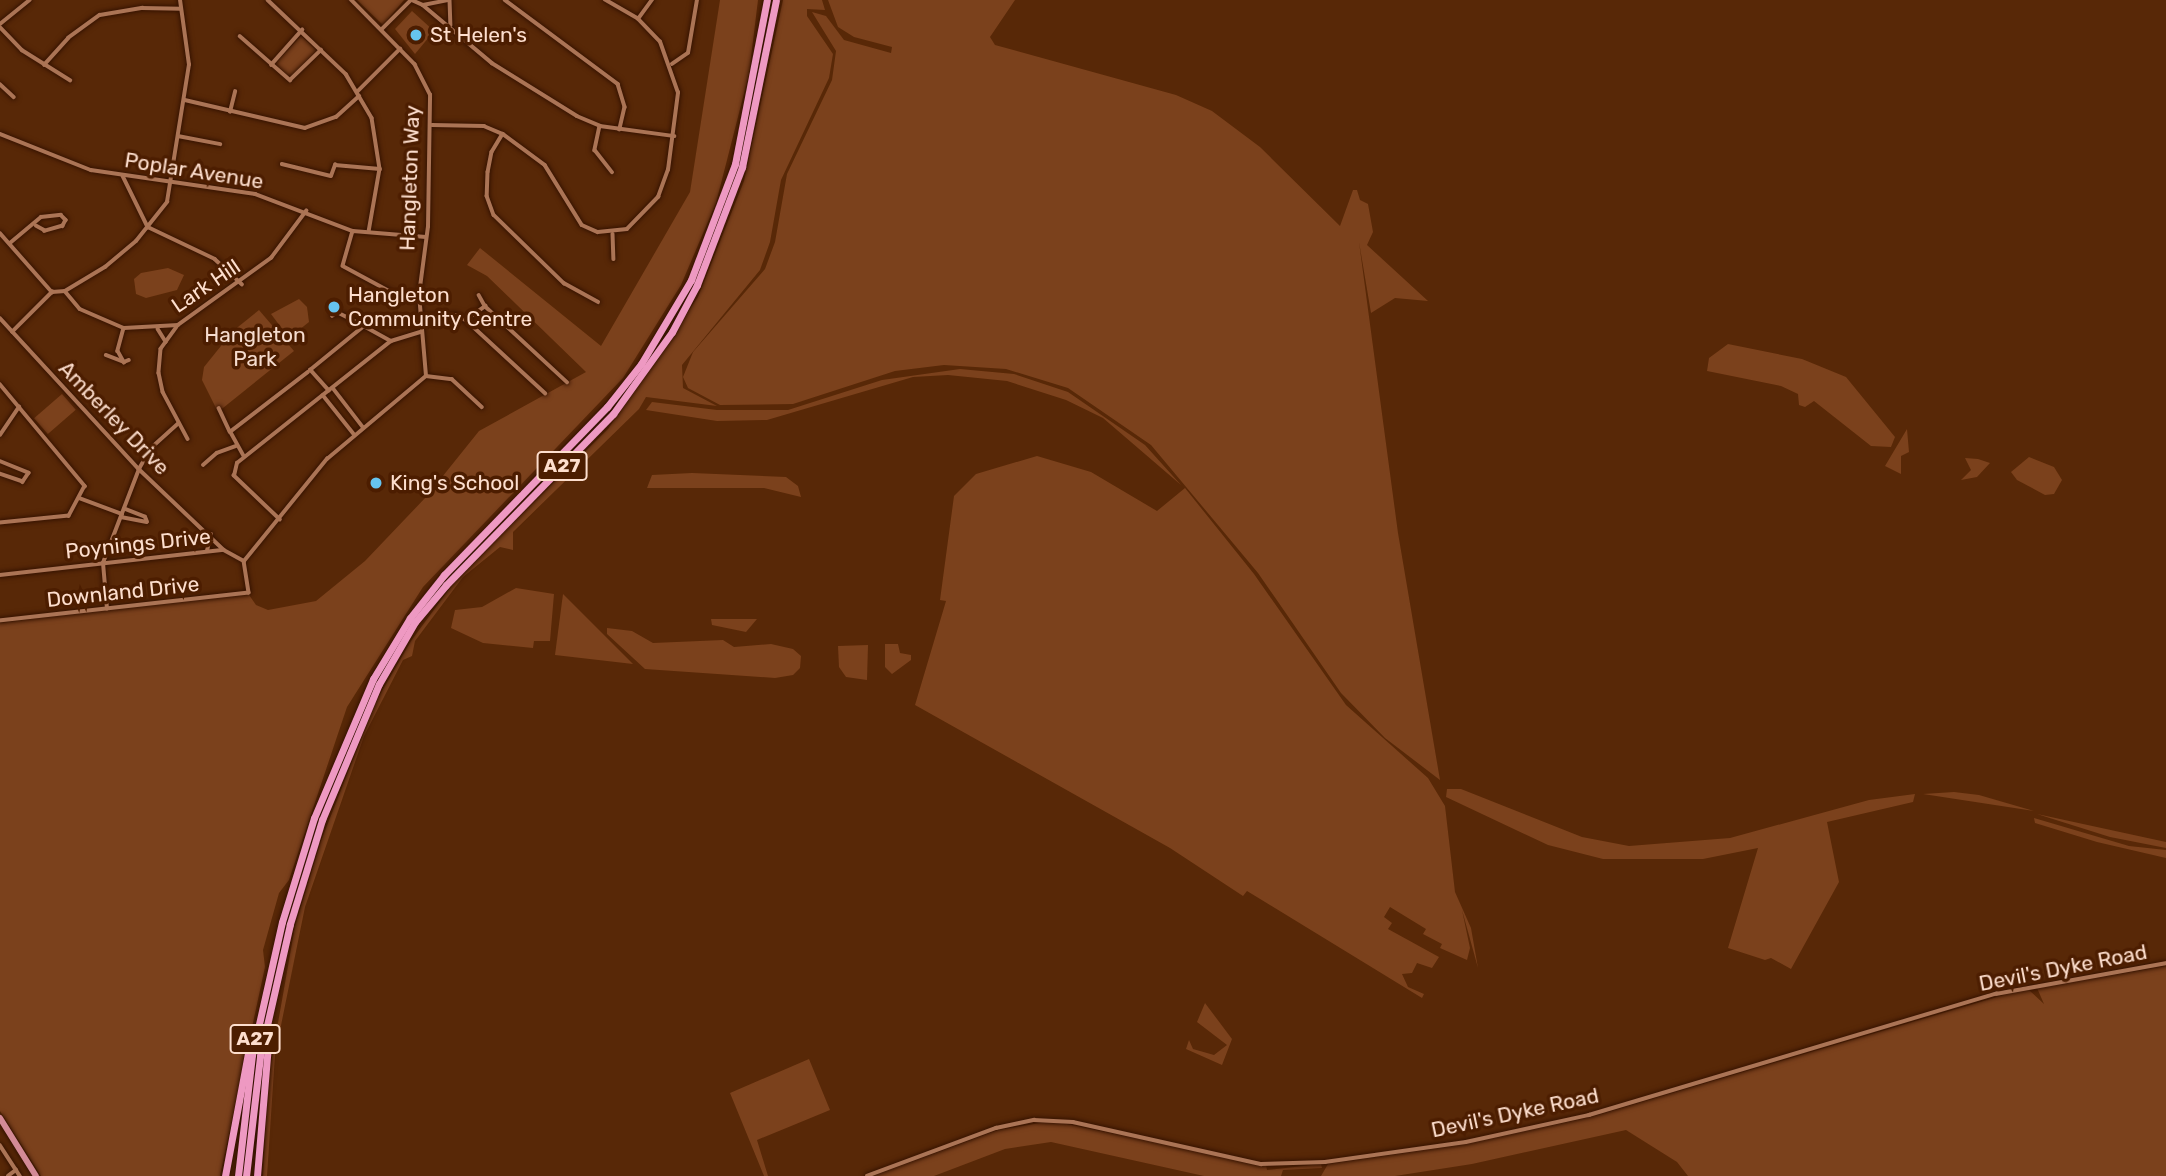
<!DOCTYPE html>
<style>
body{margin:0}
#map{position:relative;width:2166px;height:1176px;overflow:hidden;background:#582807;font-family:Rubik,sans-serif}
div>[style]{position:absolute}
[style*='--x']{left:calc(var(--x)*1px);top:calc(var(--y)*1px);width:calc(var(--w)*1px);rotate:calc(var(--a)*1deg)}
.green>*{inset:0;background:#7b411c;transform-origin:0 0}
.roads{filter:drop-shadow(0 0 2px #361300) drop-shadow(0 0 2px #361300)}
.street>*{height:3.5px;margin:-1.75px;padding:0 1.75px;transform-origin:1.75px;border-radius:1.75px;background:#ab7455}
.primary>*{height:6px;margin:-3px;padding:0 3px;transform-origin:3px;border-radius:3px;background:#d38a96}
.highway>*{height:7px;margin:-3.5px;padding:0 3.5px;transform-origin:3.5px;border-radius:3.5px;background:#ee99c2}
.dots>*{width:19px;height:19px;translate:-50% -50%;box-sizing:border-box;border:4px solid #4c1d00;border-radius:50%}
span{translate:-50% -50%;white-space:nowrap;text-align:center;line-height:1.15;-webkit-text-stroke:7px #4c1d00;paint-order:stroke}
.shield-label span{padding:2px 5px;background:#4c1d00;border:2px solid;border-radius:5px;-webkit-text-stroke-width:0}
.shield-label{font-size:19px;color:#fddecd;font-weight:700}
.poi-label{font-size:21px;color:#fddecd}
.left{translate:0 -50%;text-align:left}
.street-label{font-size:21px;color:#fddecd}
.park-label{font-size:21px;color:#f6dcce}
</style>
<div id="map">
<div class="green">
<i style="clip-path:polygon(357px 0,404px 0,383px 25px)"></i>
<i style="clip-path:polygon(720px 0,758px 0,749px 74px,716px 203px,681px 285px,623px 378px,423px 587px,347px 707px,289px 880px,279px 893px,263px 950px,265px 967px,220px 1176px,41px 1176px,0 1111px,0 623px,247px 592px,256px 605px,268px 610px,316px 601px,365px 561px,426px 497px,479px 431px,586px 372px,487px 276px,467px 265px,480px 248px,601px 346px,690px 192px)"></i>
<i style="clip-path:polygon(783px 0,822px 0,825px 10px,807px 9px,807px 16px,833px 54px,829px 78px,781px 180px,770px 242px,760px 270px,682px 365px,683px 388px,717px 406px,646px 397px,639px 409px,513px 532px,513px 550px,500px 547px,463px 577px,415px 641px,412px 656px,403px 660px,364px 736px,305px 907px,275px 1055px,267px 1176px,263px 1176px,268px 1080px,295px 926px,321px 841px,375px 703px,411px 641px,458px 577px,608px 429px,698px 297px,744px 181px)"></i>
<i style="clip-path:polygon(828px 0,1015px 0,990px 37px,995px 45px,1176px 95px,1212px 111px,1260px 147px,1340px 226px,1353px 190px,1357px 190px,1360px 200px,1368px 204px,1373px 232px,1367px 245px,1428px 301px,1395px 298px,1371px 313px,1359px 242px,1398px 533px,1440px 780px,1385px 738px,1341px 693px,1258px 573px,1151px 445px,1068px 388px,1006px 369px,944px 365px,895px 371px,793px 404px,720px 405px,688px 388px,683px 377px,693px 352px,765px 269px,775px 242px,787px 174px,832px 80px,836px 51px,812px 12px,826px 16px,844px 40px,891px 53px,892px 47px,854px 37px,838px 27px)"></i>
<i style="clip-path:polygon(412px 11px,434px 31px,415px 54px,395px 29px)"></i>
<i style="left:301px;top:36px;width:22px;height:38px;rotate:43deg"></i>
<i style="clip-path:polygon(168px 268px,184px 275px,177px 290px,146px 298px,136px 294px,134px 279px,141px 273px)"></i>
<i style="clip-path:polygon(299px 299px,307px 307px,309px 322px,289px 338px,271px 314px)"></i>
<i style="clip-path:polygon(259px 310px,294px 351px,218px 412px,202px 380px,204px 367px,233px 331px)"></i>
<i style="clip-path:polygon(1728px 344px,1802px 359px,1846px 377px,1895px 437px,1891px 447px,1871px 446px,1814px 401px,1805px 407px,1799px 405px,1798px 394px,1781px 386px,1707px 371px,1709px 358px)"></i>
<i style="clip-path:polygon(960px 369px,1014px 374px,1068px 392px,1145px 445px,1181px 485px,1103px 418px,1066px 400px,1007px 381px,948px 375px,913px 377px,767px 420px,717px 421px,646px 410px,652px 402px,717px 410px,788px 410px,882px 380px)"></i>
<i style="left:62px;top:394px;width:21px;height:37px;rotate:49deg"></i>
<i style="clip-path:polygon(1907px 429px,1909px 452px,1901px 456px,1901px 474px,1885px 466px)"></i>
<i style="clip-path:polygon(1037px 456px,1091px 472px,1157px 511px,1185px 488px,1254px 574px,1346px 705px,1428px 778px,1445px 806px,1455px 892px,1471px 928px,1478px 968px,1462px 910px,1470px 948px,1467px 960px,1440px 948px,1442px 944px,1423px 934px,1426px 929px,1390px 907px,1384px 917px,1392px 923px,1388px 929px,1439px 957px,1432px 968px,1417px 963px,1412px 973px,1402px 974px,1408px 987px,1424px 994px,1422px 998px,1247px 891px,1243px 896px,1170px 848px,915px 705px,946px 601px,940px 600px,954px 496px,976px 474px)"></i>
<i style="clip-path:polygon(2029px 457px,2054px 467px,2062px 480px,2054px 494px,2045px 495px,2017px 480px,2011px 472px)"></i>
<i style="clip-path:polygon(1965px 458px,1978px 459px,1990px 463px,1977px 477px,1961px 480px,1971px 470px)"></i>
<i style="clip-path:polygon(692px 473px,786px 477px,798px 486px,801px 497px,764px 488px,647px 488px,652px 475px)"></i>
<i style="clip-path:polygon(516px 588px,554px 594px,550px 641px,534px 641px,533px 648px,483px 643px,451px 628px,455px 610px,482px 607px)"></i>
<i style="clip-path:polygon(563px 594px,633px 664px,555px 655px)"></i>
<i style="clip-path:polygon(711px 619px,757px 619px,746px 632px,712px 625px)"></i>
<i style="clip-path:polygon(607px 628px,632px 631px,653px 643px,723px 640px,734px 647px,771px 644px,793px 649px,801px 656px,800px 668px,793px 675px,775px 678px,645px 669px,607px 634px)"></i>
<i style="clip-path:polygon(885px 644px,898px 644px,900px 653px,911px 655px,911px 660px,892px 674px,885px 667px)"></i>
<i style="clip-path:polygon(868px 645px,867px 680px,846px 677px,839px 667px,838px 646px)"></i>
<i style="clip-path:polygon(1461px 789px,1582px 837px,1629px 846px,1730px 838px,1869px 800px,1915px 794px,1913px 802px,1827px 822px,1839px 882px,1791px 969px,1771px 958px,1765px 960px,1728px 948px,1758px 848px,1703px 859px,1603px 859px,1548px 845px,1446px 797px,1447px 789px)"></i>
<i style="clip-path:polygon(1954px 792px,1979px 795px,2034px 811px,1923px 794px)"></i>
<i style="clip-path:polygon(2037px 814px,2166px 842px,2166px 848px,2110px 837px)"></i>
<i style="clip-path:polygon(2034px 818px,2129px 846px,2166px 850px,2166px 858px,2097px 842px,2035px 823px)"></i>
<i style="clip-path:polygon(2166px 966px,2166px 1176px,1688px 1176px,1677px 1162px,1626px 1130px,1472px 1164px,1395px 1176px,1321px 1176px,1328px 1164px,1459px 1145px,1591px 1117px,2007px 994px,2029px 990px,2044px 1004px,2037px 988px)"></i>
<i style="clip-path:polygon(1205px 1003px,1232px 1039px,1222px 1065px,1186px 1049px,1189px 1040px,1193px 1049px,1214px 1055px,1227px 1045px,1197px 1022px)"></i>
<i style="clip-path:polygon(809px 1059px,830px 1110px,757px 1140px,768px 1176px,764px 1176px,730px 1093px)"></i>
<i style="clip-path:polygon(1052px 1121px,1266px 1165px,1267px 1170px,1321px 1164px,1322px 1168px,1283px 1170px,1281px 1176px,1204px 1176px,1051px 1142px,1005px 1149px,934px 1176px,872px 1176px,998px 1130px)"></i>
</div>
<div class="roads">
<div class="street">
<i style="--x:268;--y:0;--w:108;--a:43.5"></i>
<i style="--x:346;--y:74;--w:51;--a:59.4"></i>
<i style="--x:372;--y:118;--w:52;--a:81.1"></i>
<i style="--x:380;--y:169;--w:64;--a:99.9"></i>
<i style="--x:412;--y:0;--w:12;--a:24"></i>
<i style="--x:423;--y:5;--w:25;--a:-11"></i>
<i style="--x:450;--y:0;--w:25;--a:88"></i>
<i style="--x:505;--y:0;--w:141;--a:36.6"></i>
<i style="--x:618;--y:84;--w:24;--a:73"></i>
<i style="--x:625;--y:107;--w:23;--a:103"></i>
<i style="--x:423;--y:5;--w:90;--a:40"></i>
<i style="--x:492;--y:63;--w:100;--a:31.9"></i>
<i style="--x:577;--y:116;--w:25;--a:23"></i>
<i style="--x:600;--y:126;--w:75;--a:7.7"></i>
<i style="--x:638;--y:19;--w:24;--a:-54"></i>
<i style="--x:0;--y:24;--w:38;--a:-39"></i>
<i style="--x:0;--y:27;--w:32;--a:46"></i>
<i style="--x:22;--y:50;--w:57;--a:32"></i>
<i style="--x:382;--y:29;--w:41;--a:-45"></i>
<i style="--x:240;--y:36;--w:67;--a:41.3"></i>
<i style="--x:290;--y:80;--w:43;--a:-44.1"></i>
<i style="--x:672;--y:64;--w:19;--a:-35"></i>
<i style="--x:688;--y:53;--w:54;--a:-80.4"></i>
<i style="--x:44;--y:65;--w:36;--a:-48"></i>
<i style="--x:68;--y:38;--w:39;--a:-36"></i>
<i style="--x:100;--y:15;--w:43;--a:-9.5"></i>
<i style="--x:142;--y:8;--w:39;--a:1"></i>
<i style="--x:271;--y:65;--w:47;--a:-48.5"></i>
<i style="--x:0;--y:84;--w:19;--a:43"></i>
<i style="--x:357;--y:92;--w:61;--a:-45"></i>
<i style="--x:185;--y:100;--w:123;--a:13.1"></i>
<i style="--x:305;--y:128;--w:33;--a:-20"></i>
<i style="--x:336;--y:117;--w:31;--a:-42"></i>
<i style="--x:230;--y:112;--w:21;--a:-76"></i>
<i style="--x:432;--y:125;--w:52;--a:1.1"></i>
<i style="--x:484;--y:126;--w:21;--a:23"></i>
<i style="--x:503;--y:134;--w:52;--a:36.4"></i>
<i style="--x:545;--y:165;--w:70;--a:58.3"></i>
<i style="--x:582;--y:225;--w:17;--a:24"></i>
<i style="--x:598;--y:232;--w:29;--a:-6"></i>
<i style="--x:627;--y:229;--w:45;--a:-45.9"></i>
<i style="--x:658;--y:197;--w:29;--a:-70"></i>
<i style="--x:668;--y:170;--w:78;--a:-82.6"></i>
<i style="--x:678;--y:93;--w:54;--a:-109.4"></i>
<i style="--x:660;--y:42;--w:32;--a:-134"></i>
<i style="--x:638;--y:19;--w:38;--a:-150"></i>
<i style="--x:600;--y:126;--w:25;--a:102"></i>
<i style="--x:595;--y:150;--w:28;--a:52"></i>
<i style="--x:0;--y:134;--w:98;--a:21.6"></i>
<i style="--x:91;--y:170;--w:166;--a:8.3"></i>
<i style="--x:255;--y:194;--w:105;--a:20.7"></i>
<i style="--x:353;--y:231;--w:73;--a:4.7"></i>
<i style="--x:503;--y:134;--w:21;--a:121"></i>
<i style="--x:492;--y:152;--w:20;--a:101"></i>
<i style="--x:488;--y:172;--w:24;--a:92"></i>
<i style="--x:487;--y:196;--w:20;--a:70"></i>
<i style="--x:494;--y:215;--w:98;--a:44.2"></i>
<i style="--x:564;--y:283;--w:39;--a:29"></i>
<i style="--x:178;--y:136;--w:43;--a:10.8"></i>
<i style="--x:282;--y:164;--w:50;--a:13.8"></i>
<i style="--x:331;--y:176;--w:12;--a:-70"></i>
<i style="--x:335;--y:165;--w:45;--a:5.1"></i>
<i style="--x:123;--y:176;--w:57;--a:63.9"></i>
<i style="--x:148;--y:227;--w:74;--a:25.5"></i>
<i style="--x:215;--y:259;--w:37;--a:43"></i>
<i style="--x:353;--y:231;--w:36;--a:106"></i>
<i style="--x:343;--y:266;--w:59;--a:28.3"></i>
<i style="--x:395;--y:294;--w:24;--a:2"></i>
<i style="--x:0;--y:233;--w:79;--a:48.6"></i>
<i style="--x:613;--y:234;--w:25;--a:88"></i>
<i style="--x:10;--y:243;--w:40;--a:-40"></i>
<i style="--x:41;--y:217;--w:20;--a:-6"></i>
<i style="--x:61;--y:215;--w:7;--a:45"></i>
<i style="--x:66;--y:220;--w:7;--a:117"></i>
<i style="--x:63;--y:226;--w:19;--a:164"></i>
<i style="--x:45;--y:231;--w:10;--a:-151"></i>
<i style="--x:65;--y:291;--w:23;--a:50"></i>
<i style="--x:80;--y:309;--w:48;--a:23.4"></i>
<i style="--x:124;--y:328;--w:54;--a:-3.2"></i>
<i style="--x:178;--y:325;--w:115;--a:-35.8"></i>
<i style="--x:271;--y:258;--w:59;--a:-53.3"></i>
<i style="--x:52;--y:292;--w:13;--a:-4"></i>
<i style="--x:65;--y:291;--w:47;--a:-31"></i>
<i style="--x:105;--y:267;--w:40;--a:-40"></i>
<i style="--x:136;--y:241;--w:50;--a:-51.5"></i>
<i style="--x:167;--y:202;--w:139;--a:-80.9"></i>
<i style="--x:189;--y:65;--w:66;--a:-97.9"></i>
<i style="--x:479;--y:295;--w:13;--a:61"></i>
<i style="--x:332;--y:316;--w:6;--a:-39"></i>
<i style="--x:337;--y:312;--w:30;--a:27"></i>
<i style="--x:420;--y:317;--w:36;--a:-3"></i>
<i style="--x:456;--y:315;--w:11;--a:27"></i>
<i style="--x:466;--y:320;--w:108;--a:42.7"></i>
<i style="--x:0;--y:318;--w:205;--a:47.4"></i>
<i style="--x:139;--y:469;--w:117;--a:43.6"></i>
<i style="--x:466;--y:320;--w:24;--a:-36"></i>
<i style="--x:485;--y:306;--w:112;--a:42.8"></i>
<i style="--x:177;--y:327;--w:27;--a:126"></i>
<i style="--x:161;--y:349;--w:24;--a:95"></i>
<i style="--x:159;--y:373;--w:19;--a:78"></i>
<i style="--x:163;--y:392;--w:53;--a:62"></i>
<i style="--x:124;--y:328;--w:24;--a:105"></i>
<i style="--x:118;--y:351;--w:13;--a:61"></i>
<i style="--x:124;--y:362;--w:5;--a:-22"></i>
<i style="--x:158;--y:329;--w:15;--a:58"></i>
<i style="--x:12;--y:332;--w:57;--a:-45"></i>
<i style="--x:106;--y:355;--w:19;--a:21"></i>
<i style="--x:426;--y:376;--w:26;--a:7"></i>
<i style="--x:452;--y:379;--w:41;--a:43"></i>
<i style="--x:0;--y:384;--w:133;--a:50.2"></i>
<i style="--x:85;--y:486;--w:34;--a:118"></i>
<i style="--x:69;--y:516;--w:69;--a:174.2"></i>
<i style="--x:333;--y:388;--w:49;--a:52.4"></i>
<i style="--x:329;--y:391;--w:28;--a:-132"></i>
<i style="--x:310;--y:370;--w:70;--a:-39.2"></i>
<i style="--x:364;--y:326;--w:31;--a:29"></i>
<i style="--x:323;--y:395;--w:50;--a:51.5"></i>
<i style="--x:219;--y:408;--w:26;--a:65"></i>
<i style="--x:0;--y:435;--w:34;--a:-56"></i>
<i style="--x:244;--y:457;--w:29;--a:-119"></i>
<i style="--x:230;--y:432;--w:98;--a:-37.6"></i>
<i style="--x:0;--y:461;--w:31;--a:22"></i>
<i style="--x:29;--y:473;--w:11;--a:124"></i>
<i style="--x:23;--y:482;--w:24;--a:-161"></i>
<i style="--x:203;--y:465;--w:18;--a:-41"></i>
<i style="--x:217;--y:453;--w:20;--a:-20"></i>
<i style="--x:79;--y:498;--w:46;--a:20.4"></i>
<i style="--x:121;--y:517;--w:26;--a:11"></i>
<i style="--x:147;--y:522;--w:5;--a:-112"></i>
<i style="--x:145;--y:517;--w:22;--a:-159"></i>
<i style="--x:280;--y:520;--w:64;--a:-136.3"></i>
<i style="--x:234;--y:476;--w:13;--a:-77"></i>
<i style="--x:237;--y:463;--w:196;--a:-38.4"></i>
<i style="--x:391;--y:341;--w:31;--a:-17"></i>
<i style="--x:207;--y:551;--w:17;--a:-77"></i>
<i style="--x:244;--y:561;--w:132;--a:-50.9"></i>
<i style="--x:327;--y:459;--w:129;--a:-40"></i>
<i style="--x:426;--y:376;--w:81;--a:-94.9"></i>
<i style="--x:419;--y:295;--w:69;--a:-82.5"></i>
<i style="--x:428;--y:227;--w:132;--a:-89.1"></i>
<i style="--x:430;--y:95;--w:34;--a:-117"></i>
<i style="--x:415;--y:65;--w:91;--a:-134.6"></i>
<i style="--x:0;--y:575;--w:225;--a:-6.4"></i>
<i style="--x:224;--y:550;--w:23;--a:29"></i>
<i style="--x:244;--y:561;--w:32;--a:81"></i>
<i style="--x:249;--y:593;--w:251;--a:173.6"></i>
<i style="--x:107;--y:609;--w:46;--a:-95"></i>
<i style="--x:103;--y:563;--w:101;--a:-69"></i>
<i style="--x:139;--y:469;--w:24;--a:-60"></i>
<i style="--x:151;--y:448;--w:36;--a:-42"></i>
<i style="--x:0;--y:1145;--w:37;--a:57"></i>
<i style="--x:8;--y:1176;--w:10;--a:-37"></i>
<i style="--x:867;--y:1176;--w:138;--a:-20.4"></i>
<i style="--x:996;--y:1128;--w:39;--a:-12"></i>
<i style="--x:1034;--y:1120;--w:39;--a:3"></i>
<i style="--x:1073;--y:1122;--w:193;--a:12.6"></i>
<i style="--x:1261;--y:1164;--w:64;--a:-1.8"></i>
<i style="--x:1325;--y:1162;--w:142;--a:-8.1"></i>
<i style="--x:1466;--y:1142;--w:126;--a:-12.4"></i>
<i style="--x:1589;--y:1115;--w:425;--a:-16.6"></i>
<i style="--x:1996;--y:994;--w:173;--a:-10.3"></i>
</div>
<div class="primary">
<i style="--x:0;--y:1118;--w:68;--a:58.2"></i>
</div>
<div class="highway">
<i style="--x:225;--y:1176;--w:125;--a:-79.4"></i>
<i style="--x:238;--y:1176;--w:122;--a:-83.4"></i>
<i style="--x:252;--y:1055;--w:136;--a:-77.3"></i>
<i style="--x:282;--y:922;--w:109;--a:-72.9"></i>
<i style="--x:314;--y:818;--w:151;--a:-67"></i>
<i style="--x:373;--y:679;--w:71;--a:-58.8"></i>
<i style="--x:410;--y:618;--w:55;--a:-51.7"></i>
<i style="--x:444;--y:575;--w:234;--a:-45.9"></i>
<i style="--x:607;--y:407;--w:55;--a:-51.7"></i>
<i style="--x:641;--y:364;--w:98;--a:-59.2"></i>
<i style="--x:691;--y:280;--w:124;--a:-69.2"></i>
<i style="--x:735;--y:164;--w:167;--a:-79"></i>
<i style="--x:246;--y:1176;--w:121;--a:-83.3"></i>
<i style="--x:260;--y:1056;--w:135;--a:-77.2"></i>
<i style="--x:290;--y:924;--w:109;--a:-72.9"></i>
<i style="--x:322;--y:820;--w:147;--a:-67.3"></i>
<i style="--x:379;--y:684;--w:72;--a:-59.9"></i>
<i style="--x:415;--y:622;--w:48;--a:-50"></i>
<i style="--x:446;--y:585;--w:239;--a:-45.7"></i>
<i style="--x:613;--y:414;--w:101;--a:-54.3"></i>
<i style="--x:672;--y:332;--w:53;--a:-62"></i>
<i style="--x:697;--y:285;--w:126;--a:-69.1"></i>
<i style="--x:742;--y:167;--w:170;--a:-78.5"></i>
<i style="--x:257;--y:1176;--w:144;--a:-85.2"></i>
</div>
</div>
<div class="dots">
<i style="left:416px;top:35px;background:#66c4ef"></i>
<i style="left:334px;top:307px;background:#66c4ef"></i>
<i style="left:376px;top:483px;background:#66c4ef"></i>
</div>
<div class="shield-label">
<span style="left:562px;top:466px">A27</span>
<span style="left:255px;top:1039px">A27</span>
</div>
<div class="poi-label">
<span class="left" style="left:430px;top:35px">St Helen's</span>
<span class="left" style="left:348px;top:307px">Hangleton<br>Community Centre</span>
<span class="left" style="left:390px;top:483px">King's School</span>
</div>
<div class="street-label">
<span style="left:194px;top:171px;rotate:9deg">Poplar Avenue</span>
<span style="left:410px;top:178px;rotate:-88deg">Hangleton Way</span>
<span style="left:206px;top:286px;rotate:-34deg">Lark Hill</span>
<span style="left:114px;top:418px;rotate:46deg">Amberley Drive</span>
<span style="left:138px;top:544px;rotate:-6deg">Poynings Drive</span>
<span style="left:123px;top:592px;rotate:-6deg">Downland Drive</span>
<span style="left:2063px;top:968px;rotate:-11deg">Devil's Dyke Road</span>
<span style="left:1515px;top:1113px;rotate:-12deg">Devil's Dyke Road</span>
</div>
<div class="park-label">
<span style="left:255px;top:347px">Hangleton<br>Park</span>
</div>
</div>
